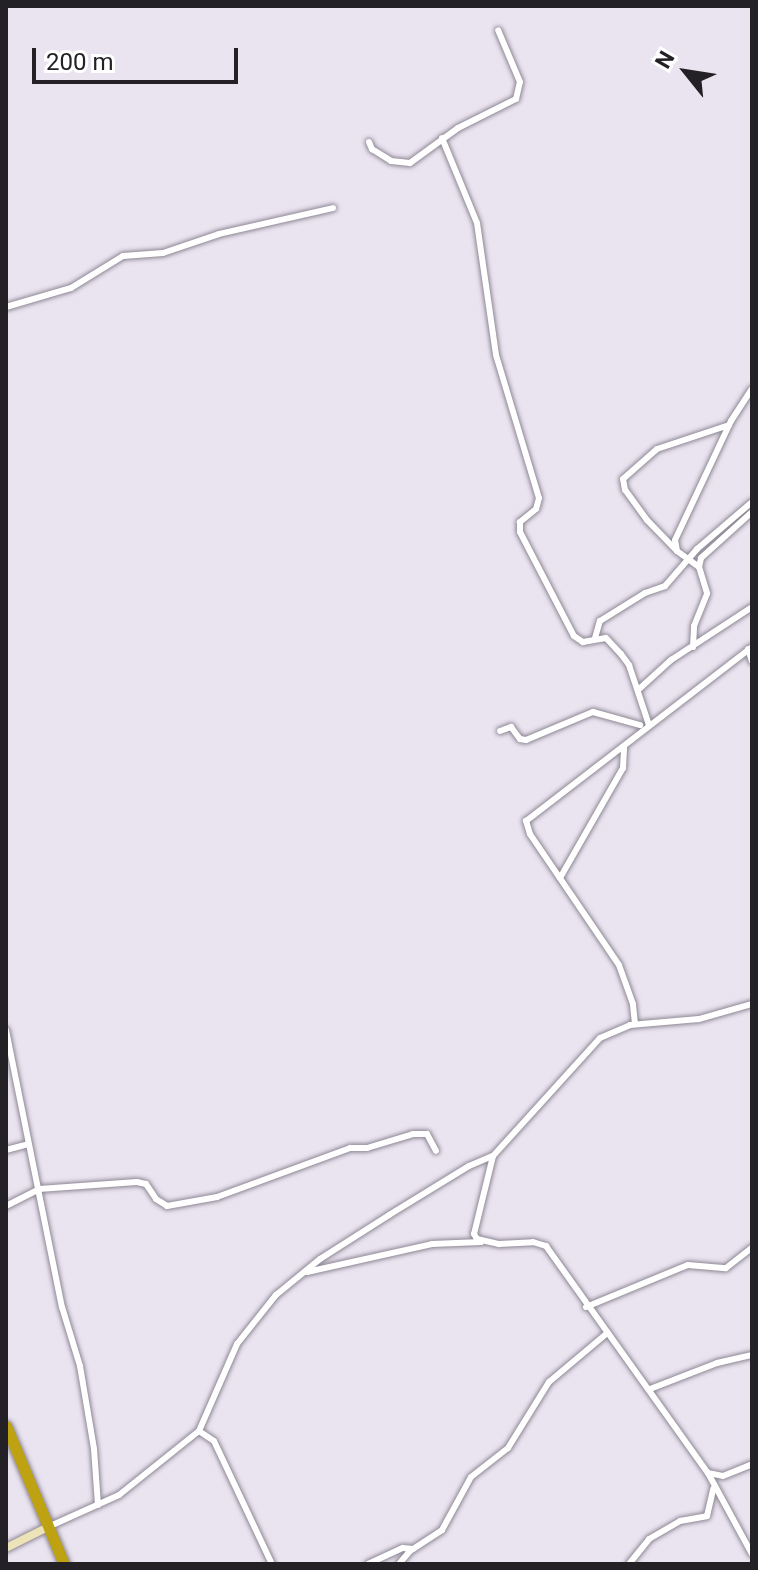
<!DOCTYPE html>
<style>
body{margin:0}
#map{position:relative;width:758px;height:1570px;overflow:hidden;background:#eae3f0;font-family:Roboto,sans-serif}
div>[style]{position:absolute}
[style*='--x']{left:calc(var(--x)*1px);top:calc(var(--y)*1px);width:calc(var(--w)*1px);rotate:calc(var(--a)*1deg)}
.roads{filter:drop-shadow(0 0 2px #8e8894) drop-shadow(0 0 2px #8e8894)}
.street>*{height:6px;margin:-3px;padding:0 3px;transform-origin:3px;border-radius:3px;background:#fff}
.secondary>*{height:8px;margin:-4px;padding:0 4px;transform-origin:4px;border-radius:4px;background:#ece3b8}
.highway>*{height:11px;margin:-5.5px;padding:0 5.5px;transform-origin:5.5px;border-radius:5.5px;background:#bea212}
span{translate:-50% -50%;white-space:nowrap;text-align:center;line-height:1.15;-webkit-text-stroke:8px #fff;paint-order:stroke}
.frame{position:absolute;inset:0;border:8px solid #232125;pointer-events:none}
.north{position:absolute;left:646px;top:32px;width:80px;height:80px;-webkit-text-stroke:6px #fff;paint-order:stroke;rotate:300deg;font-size:22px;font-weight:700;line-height:32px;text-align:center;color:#232125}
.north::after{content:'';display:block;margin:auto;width:28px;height:36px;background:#232125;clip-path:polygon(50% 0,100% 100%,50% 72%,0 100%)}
.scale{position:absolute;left:32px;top:48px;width:206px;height:36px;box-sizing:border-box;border:4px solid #232125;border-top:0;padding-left:10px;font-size:24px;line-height:28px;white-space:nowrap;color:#232125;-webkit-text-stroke:6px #fff;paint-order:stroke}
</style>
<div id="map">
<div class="roads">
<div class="street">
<i style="--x:442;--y:138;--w:92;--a:67.6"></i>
<i style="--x:477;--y:223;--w:133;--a:81.8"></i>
<i style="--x:496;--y:355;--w:149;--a:73.3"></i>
<i style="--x:539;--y:498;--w:11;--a:105"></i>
<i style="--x:536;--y:509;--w:21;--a:141"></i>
<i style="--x:520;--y:522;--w:10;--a:90"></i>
<i style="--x:520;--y:532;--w:117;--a:62.6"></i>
<i style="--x:574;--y:636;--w:11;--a:34"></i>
<i style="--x:583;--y:642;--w:23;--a:-10"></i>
<i style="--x:606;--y:638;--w:22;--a:47"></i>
<i style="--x:621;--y:654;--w:14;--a:54"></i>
<i style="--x:629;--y:665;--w:63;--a:71.6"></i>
<i style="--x:369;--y:142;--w:8;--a:67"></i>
<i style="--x:372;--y:149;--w:22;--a:32"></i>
<i style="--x:391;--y:161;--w:19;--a:6"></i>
<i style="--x:410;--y:163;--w:59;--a:-36.1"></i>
<i style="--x:458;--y:128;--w:65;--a:-26.6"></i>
<i style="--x:516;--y:99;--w:17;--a:-77"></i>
<i style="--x:520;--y:82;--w:56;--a:-112.9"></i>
<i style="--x:6;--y:307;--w:68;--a:-16.3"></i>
<i style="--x:71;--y:288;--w:61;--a:-31.6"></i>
<i style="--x:123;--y:256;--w:40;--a:-4.3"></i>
<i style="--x:163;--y:253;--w:59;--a:-18.7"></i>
<i style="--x:219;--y:234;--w:117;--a:-12.8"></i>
<i style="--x:677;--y:551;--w:43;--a:-134.1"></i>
<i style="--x:647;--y:520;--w:37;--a:-126"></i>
<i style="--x:625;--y:490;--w:11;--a:-100"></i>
<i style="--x:623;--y:479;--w:45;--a:-41.4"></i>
<i style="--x:657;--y:449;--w:76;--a:-18.4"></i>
<i style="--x:699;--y:567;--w:27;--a:-144"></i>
<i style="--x:677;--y:551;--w:11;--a:-100"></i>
<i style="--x:675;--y:540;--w:132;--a:-64.8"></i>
<i style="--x:731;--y:421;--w:38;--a:-57"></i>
<i style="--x:595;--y:638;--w:18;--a:-74"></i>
<i style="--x:600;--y:621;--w:53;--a:-31.9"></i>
<i style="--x:645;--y:593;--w:21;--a:-19"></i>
<i style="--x:665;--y:586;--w:49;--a:-49.1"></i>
<i style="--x:697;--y:549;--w:72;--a:-40.5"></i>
<i style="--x:693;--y:647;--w:21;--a:-87"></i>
<i style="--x:694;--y:626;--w:35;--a:-68"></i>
<i style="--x:707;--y:593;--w:27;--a:-107"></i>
<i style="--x:699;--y:567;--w:9;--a:-77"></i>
<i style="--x:701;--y:558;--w:69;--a:-42"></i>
<i style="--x:748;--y:649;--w:13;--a:72"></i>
<i style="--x:638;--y:690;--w:45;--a:-42.3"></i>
<i style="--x:671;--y:660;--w:97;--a:-33.2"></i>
<i style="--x:500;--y:731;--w:12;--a:-20"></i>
<i style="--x:511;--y:727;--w:15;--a:53"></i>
<i style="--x:520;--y:739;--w:6;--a:9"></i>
<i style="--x:526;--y:740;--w:73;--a:-22.7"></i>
<i style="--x:593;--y:712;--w:49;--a:15.5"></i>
<i style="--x:560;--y:878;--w:127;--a:-60.2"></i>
<i style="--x:623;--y:768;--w:21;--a:-87"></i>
<i style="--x:635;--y:1024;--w:20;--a:-96"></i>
<i style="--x:633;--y:1004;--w:41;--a:-109.7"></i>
<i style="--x:619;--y:965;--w:158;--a:-124.2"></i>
<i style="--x:530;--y:834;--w:14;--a:-107"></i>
<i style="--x:526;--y:821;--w:285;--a:-37.6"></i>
<i style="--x:6;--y:1030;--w:283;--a:78.6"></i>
<i style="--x:62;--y:1307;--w:62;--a:73"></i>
<i style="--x:80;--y:1366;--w:84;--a:80.4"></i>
<i style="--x:94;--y:1449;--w:56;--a:85.9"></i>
<i style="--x:6;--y:1150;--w:23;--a:-15"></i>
<i style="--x:493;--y:1156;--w:80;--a:103.7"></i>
<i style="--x:474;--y:1234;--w:6;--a:59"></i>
<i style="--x:477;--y:1239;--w:23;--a:13"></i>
<i style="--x:499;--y:1244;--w:34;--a:-3"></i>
<i style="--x:533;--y:1242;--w:14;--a:17"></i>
<i style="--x:546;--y:1246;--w:279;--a:54.5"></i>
<i style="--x:708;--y:1473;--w:92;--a:61.5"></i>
<i style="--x:6;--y:1206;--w:37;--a:-27"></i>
<i style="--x:39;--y:1189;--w:98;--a:-4.1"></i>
<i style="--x:137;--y:1182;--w:9;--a:13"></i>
<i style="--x:146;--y:1184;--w:18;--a:56"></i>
<i style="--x:156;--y:1199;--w:13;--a:32"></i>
<i style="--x:167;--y:1206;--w:51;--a:-10.2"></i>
<i style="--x:217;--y:1197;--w:142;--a:-20.2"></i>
<i style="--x:350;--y:1148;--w:17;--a:0"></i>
<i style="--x:367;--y:1148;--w:48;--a:-16.9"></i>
<i style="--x:413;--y:1134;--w:14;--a:0"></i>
<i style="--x:427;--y:1134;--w:19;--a:62"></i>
<i style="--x:307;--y:1272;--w:128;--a:-12.6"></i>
<i style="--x:432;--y:1244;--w:49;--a:-2.3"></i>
<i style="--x:586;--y:1307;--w:110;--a:-22.4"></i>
<i style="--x:688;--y:1265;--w:38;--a:5"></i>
<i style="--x:726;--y:1268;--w:33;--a:-38"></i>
<i style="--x:650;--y:1389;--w:72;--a:-21.2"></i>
<i style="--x:717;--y:1363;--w:36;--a:-13"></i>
<i style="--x:199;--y:1431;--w:18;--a:34"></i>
<i style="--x:214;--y:1441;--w:136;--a:64.8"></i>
<i style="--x:708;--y:1473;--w:15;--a:11"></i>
<i style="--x:723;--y:1476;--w:31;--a:-22"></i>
<i style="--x:48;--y:1527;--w:78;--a:-24.3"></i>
<i style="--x:119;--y:1495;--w:102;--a:-38.7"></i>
<i style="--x:199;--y:1431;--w:95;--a:-66.4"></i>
<i style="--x:237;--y:1344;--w:63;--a:-51.5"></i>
<i style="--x:276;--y:1295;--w:57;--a:-39.3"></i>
<i style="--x:320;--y:1259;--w:82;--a:-32.5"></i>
<i style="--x:389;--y:1215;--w:94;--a:-31.5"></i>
<i style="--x:469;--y:1166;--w:26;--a:-23"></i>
<i style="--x:493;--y:1156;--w:159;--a:-47.8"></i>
<i style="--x:600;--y:1038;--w:33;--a:-23"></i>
<i style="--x:630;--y:1025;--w:69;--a:-5"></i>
<i style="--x:699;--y:1019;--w:55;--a:-15.8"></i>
<i style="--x:368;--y:1564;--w:38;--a:-25"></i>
<i style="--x:403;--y:1548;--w:10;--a:6"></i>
<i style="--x:399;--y:1564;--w:17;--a:-50"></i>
<i style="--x:410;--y:1551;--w:38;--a:-33"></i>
<i style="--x:442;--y:1530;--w:60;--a:-61.3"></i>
<i style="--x:471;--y:1477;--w:47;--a:-38.1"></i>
<i style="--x:508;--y:1448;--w:78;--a:-58.2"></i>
<i style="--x:549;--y:1382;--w:75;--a:-40.1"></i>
<i style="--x:629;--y:1564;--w:32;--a:-51"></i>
<i style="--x:649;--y:1539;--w:36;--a:-30"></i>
<i style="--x:680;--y:1521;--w:27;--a:-10"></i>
<i style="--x:707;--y:1516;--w:28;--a:-77"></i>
</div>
<div class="secondary">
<i style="--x:6;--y:1548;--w:47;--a:-26.6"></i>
</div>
<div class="highway">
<i style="--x:6;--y:1426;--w:150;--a:67.2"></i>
</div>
</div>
<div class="frame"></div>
<div class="north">N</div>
<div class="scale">200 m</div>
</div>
